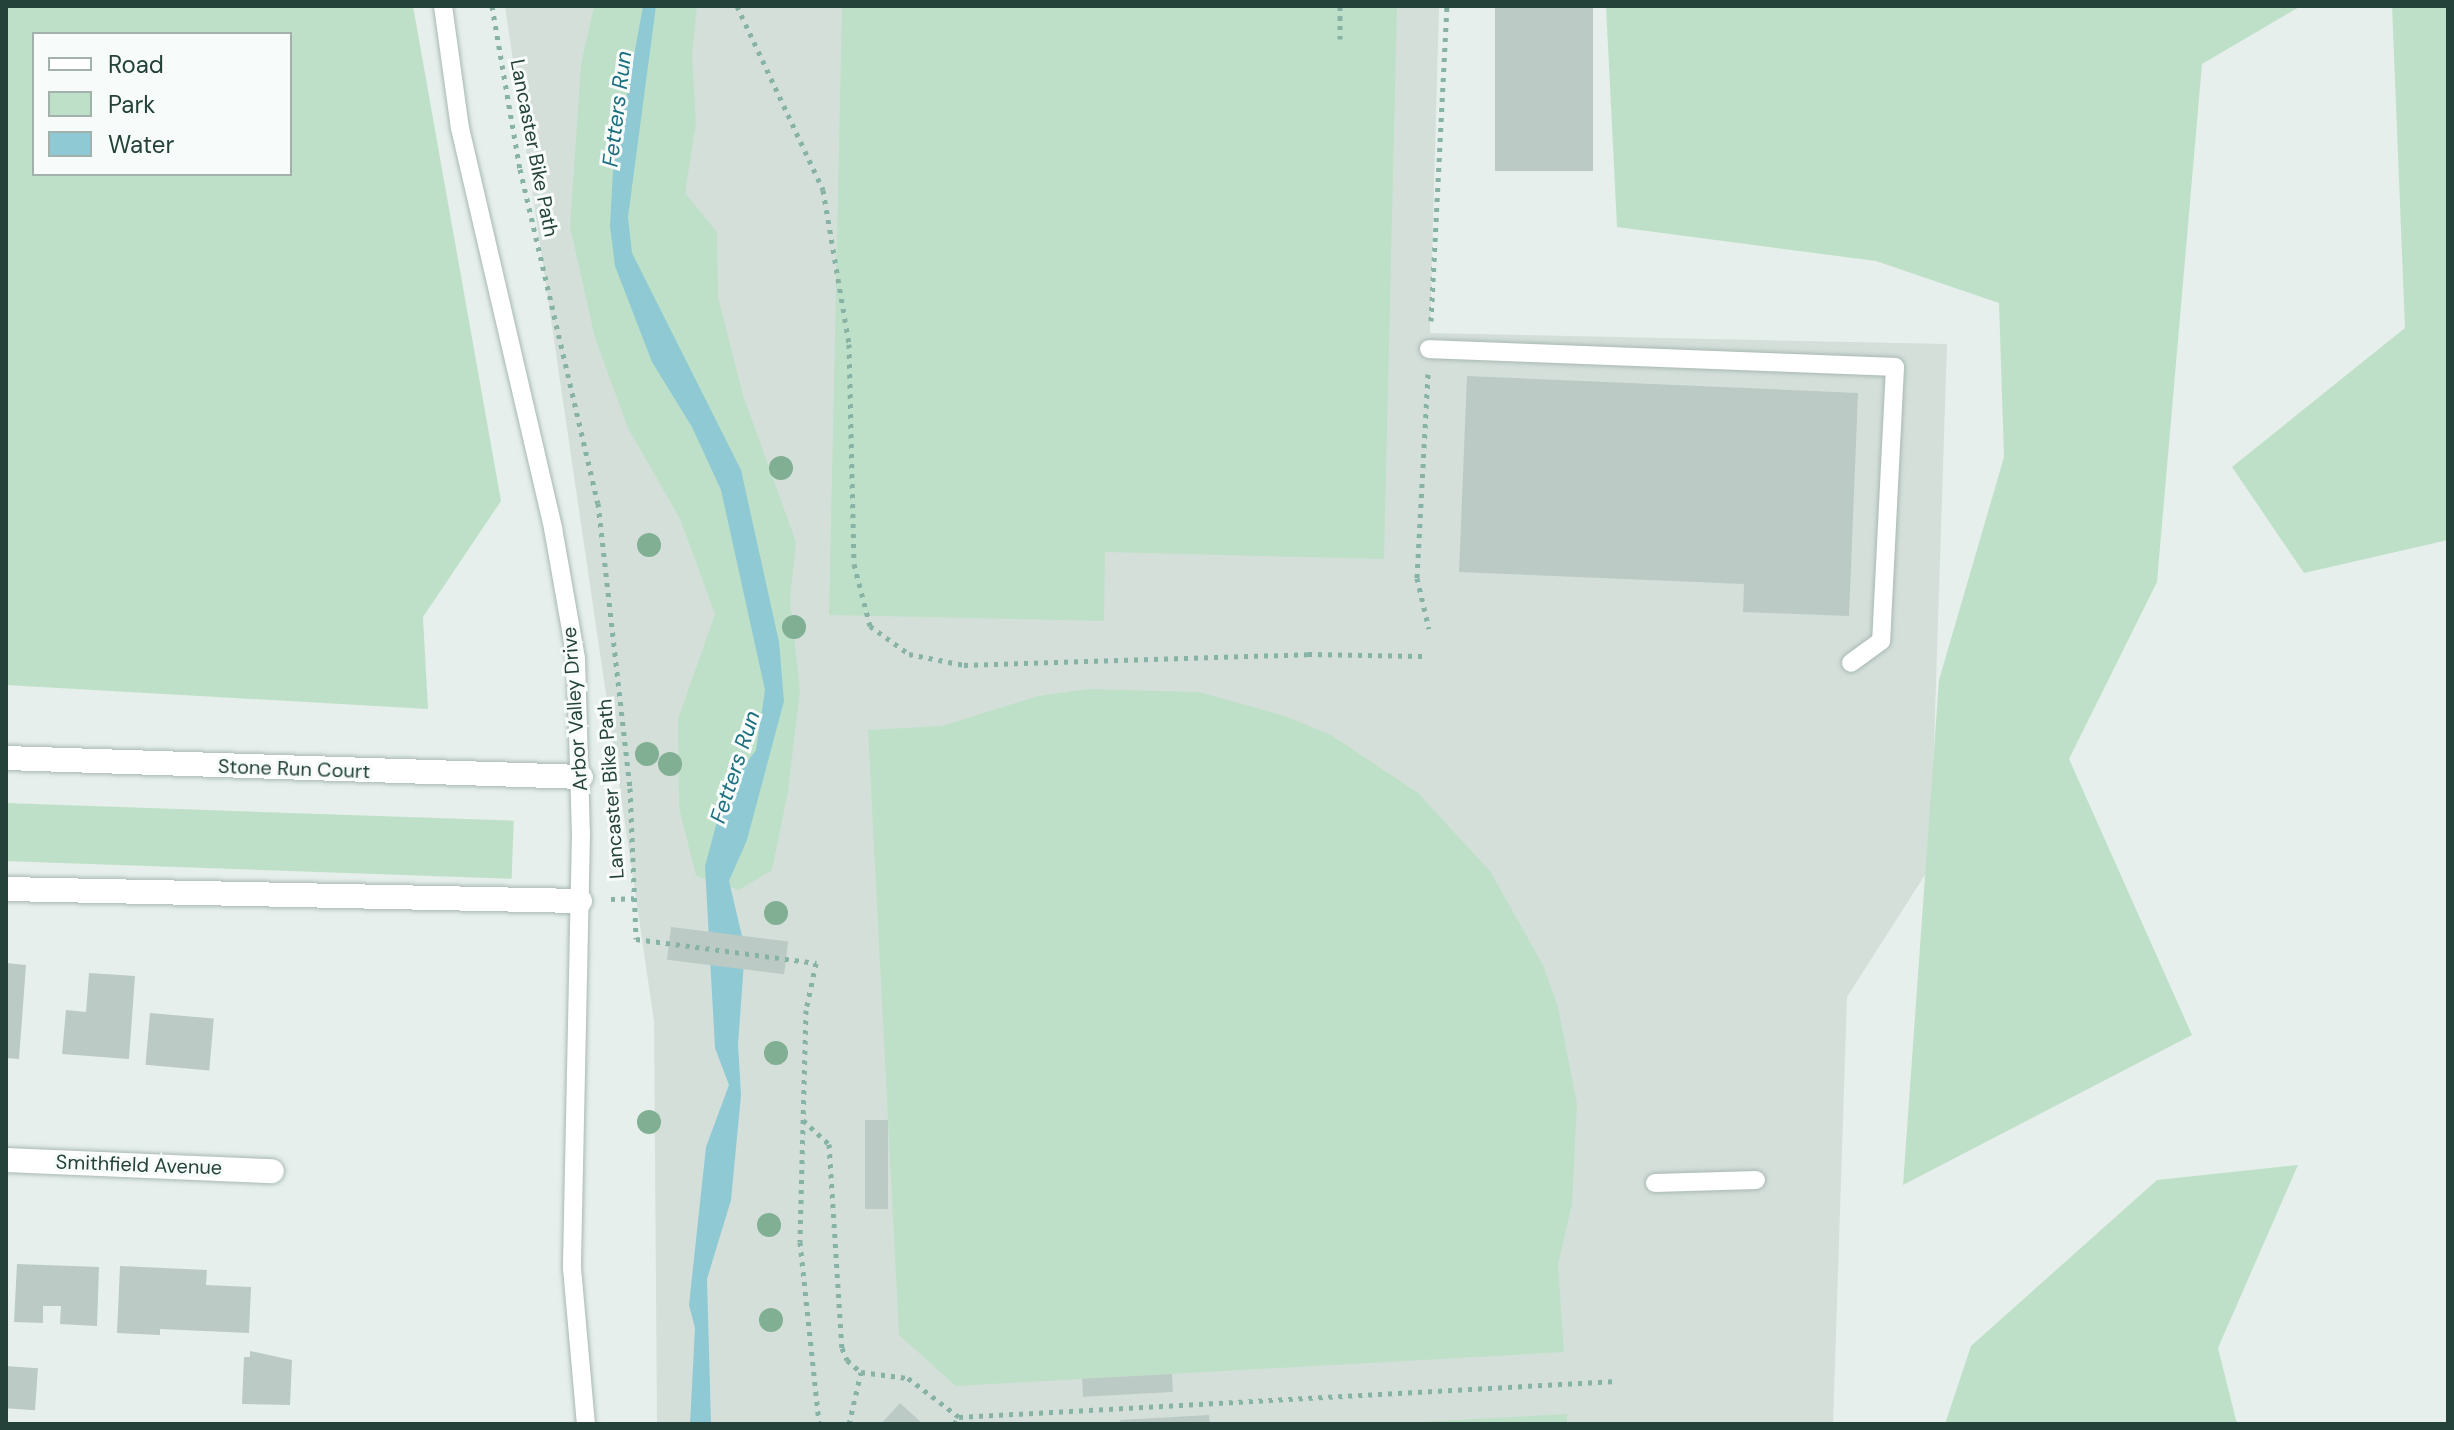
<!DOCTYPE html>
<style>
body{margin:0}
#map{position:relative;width:2454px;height:1430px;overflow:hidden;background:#e6efeb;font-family:"DM Sans",sans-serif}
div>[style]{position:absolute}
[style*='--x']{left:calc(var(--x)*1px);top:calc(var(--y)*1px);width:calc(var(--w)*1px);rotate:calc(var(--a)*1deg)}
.built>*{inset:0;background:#d4dfda}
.green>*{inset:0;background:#bfe0c8;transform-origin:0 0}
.water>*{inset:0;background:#8ec9d4}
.building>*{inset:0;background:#bbcac4;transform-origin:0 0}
.path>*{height:5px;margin-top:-2.5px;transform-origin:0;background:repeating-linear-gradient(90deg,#86b3a5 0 4px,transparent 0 10px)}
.roads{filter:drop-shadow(0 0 2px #a8b8b2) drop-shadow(0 0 2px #a8b8b2)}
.service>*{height:18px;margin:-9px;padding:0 9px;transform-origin:9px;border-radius:9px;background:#fff}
.minor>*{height:24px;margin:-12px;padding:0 12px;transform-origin:12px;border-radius:12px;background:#fff}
.trees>*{width:24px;height:24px;margin:-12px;border-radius:50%;background:#80af93}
span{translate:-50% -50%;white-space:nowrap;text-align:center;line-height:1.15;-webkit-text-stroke:6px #f7fbf9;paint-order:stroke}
.street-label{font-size:20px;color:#24423a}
.water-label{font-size:22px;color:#1c6f80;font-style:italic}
.frame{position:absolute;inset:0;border:8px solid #24423a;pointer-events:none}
.legend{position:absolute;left:32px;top:32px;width:260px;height:144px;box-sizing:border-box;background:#f7fbf9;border:2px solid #a3b1ad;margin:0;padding:10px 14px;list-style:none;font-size:24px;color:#24423a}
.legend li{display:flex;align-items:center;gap:16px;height:40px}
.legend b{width:40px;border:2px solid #a3b1ad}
</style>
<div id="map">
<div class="built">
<i style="clip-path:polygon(505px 6px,1439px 6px,1430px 333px,1947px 344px,1930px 867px,1847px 997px,1833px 1424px,657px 1424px,654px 1021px)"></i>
</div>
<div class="green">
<i style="clip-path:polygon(evenodd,6px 6px,413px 6px,501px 501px,423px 617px,428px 709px,6px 685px,6px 6px,290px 34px,290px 174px,34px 174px,34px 34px,290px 34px)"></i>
<i style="clip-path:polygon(594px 6px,697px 6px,692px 55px,696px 123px,685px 193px,717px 232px,718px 297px,743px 395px,796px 542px,790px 600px,800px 690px,788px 792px,772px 870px,739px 890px,696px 876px,679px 808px,678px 719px,715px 614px,680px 519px,628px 428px,595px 338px,570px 227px,581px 64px)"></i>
<i style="clip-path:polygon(842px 6px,1397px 6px,1384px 559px,1105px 552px,1104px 621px,829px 615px)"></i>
<i style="clip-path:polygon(1606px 6px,2301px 6px,2202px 64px,2157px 582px,2069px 759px,2192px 1035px,1903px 1185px,1939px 680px,2004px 457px,1999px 303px,1876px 261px,1617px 227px)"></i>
<i style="clip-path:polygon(2392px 6px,2448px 6px,2448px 540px,2304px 573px,2232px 467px,2405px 328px)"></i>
<i style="clip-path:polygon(1089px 689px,1199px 692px,1285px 716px,1331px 735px,1418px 793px,1490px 871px,1543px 965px,1558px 1007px,1577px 1104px,1572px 1204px,1558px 1265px,1564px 1352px,956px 1386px,899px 1335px,868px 730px,942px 726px,1038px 696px)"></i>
<i style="left:6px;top:803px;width:508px;height:58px;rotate:2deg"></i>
<i style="clip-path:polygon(2298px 1165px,2218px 1348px,2237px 1424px,1945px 1424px,1971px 1346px,2157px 1180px)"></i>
<i style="clip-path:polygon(1567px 1414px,1567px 1424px,1380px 1424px)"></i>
</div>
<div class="water">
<i style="clip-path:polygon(643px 6px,656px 6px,628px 217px,632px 253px,741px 470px,779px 642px,784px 701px,747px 840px,729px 881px,745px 949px,738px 1044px,741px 1095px,731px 1200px,707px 1279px,711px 1424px,690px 1424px,695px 1328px,689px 1305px,706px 1147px,729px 1085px,715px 1048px,705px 866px,725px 792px,756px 750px,765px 690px,721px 490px,692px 427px,652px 362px,615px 266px,610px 226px,613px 171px)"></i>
</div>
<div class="building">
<i style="left:1495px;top:6px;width:98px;height:165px"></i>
<i style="clip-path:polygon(1467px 376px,1858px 393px,1849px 616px,1743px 612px,1744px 584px,1459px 572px)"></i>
<i style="left:671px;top:927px;width:118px;height:33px;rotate:7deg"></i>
<i style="clip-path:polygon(6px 963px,26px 965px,19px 1059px,6px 1058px)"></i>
<i style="clip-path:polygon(89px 973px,135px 976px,129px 1059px,62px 1054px,66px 1010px,86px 1012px)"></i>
<i style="left:150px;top:1013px;width:64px;height:52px;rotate:5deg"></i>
<i style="left:865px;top:1120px;width:23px;height:89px"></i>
<i style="clip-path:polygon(17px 1264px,99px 1267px,97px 1326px,60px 1324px,61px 1306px,43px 1306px,43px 1323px,14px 1322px)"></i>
<i style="clip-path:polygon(120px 1266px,207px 1270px,206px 1285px,251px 1287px,249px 1333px,160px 1329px,160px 1335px,117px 1333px)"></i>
<i style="clip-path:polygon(250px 1351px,292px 1360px,290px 1405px,242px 1404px,244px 1357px,250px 1357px)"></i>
<i style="left:6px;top:1366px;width:32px;height:42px;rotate:4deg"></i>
<i style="left:1172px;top:1374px;width:18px;height:90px;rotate:87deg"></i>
<i style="clip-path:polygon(900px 1403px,923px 1424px,881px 1424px)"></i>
<i style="clip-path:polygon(1209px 1415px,1210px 1424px,1121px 1424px,1120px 1420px)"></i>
</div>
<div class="path">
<i style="--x:492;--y:6;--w:165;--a:80.3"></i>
<i style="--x:520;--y:169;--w:343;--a:76.9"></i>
<i style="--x:598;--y:503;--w:287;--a:83.6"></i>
<i style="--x:630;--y:788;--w:151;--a:87.7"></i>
<i style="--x:636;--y:939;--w:182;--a:7.6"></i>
<i style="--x:816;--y:963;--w:48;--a:102"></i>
<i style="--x:806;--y:1010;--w:232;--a:91.5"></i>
<i style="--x:800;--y:1242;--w:183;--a:84"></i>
<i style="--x:737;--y:6;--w:203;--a:64.9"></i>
<i style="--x:823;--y:190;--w:156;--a:80.4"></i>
<i style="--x:849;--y:344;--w:220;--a:88.7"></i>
<i style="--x:854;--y:564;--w:64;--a:75.5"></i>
<i style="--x:870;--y:626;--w:48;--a:35.7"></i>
<i style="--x:909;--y:654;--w:56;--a:11.3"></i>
<i style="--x:964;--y:665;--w:344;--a:-1.8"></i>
<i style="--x:1308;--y:654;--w:114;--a:1"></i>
<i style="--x:1340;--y:6;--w:33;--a:90"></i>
<i style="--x:1431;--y:321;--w:315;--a:-87.1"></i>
<i style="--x:1428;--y:374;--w:204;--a:93.1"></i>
<i style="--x:1417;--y:578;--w:52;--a:76.8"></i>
<i style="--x:611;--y:899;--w:23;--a:-2"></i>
<i style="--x:803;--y:1120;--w:35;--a:43"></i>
<i style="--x:829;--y:1144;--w:204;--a:86.4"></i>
<i style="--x:842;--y:1348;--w:13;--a:67"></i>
<i style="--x:847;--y:1360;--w:18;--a:41"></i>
<i style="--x:861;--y:1372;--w:47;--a:7.3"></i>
<i style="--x:908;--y:1378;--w:64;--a:37.4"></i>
<i style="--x:959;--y:1417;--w:659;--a:-3.13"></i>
<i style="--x:849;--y:1424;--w:53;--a:-77"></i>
<i style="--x:954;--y:1424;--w:9;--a:-54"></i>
</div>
<div class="roads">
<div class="service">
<i style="--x:443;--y:6;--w:123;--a:82.1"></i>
<i style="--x:460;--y:128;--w:411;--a:76.9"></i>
<i style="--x:553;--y:528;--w:132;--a:80"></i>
<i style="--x:576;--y:658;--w:175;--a:88.4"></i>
<i style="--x:581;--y:833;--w:435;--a:91.2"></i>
<i style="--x:572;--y:1268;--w:157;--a:84.9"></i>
<i style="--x:1429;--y:349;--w:466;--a:2.2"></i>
<i style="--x:1895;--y:367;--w:274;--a:92.9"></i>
<i style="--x:1881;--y:641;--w:37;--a:144"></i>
<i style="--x:1655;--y:1183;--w:101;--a:-1.7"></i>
</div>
<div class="minor">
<i style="--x:6;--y:758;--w:575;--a:1.89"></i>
<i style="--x:6;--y:889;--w:574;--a:1.2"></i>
<i style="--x:6;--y:1160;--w:266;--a:2.4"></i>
</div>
</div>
<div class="trees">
<i style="left:781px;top:468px"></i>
<i style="left:649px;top:545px"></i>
<i style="left:794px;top:627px"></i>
<i style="left:647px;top:754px"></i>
<i style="left:670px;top:764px"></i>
<i style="left:776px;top:913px"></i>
<i style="left:776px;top:1053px"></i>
<i style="left:649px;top:1122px"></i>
<i style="left:769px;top:1225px"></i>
<i style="left:771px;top:1320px"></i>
</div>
<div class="street-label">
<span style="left:534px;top:148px;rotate:79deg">Lancaster Bike Path</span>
<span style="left:575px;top:709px;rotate:-94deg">Arbor Valley Drive</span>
<span style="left:294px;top:769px;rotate:2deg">Stone Run Court</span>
<span style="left:611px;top:789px;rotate:-94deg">Lancaster Bike Path</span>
<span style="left:139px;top:1165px;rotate:2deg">Smithfield Avenue</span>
</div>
<div class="water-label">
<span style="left:617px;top:109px;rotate:-83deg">Fetters Run</span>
<span style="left:735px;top:767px;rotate:-72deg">Fetters Run</span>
</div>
<div class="frame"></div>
<ul class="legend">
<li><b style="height:10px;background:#fff"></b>Road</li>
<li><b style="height:22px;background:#bfe0c8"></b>Park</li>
<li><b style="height:22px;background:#8ec9d4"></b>Water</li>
</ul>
</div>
